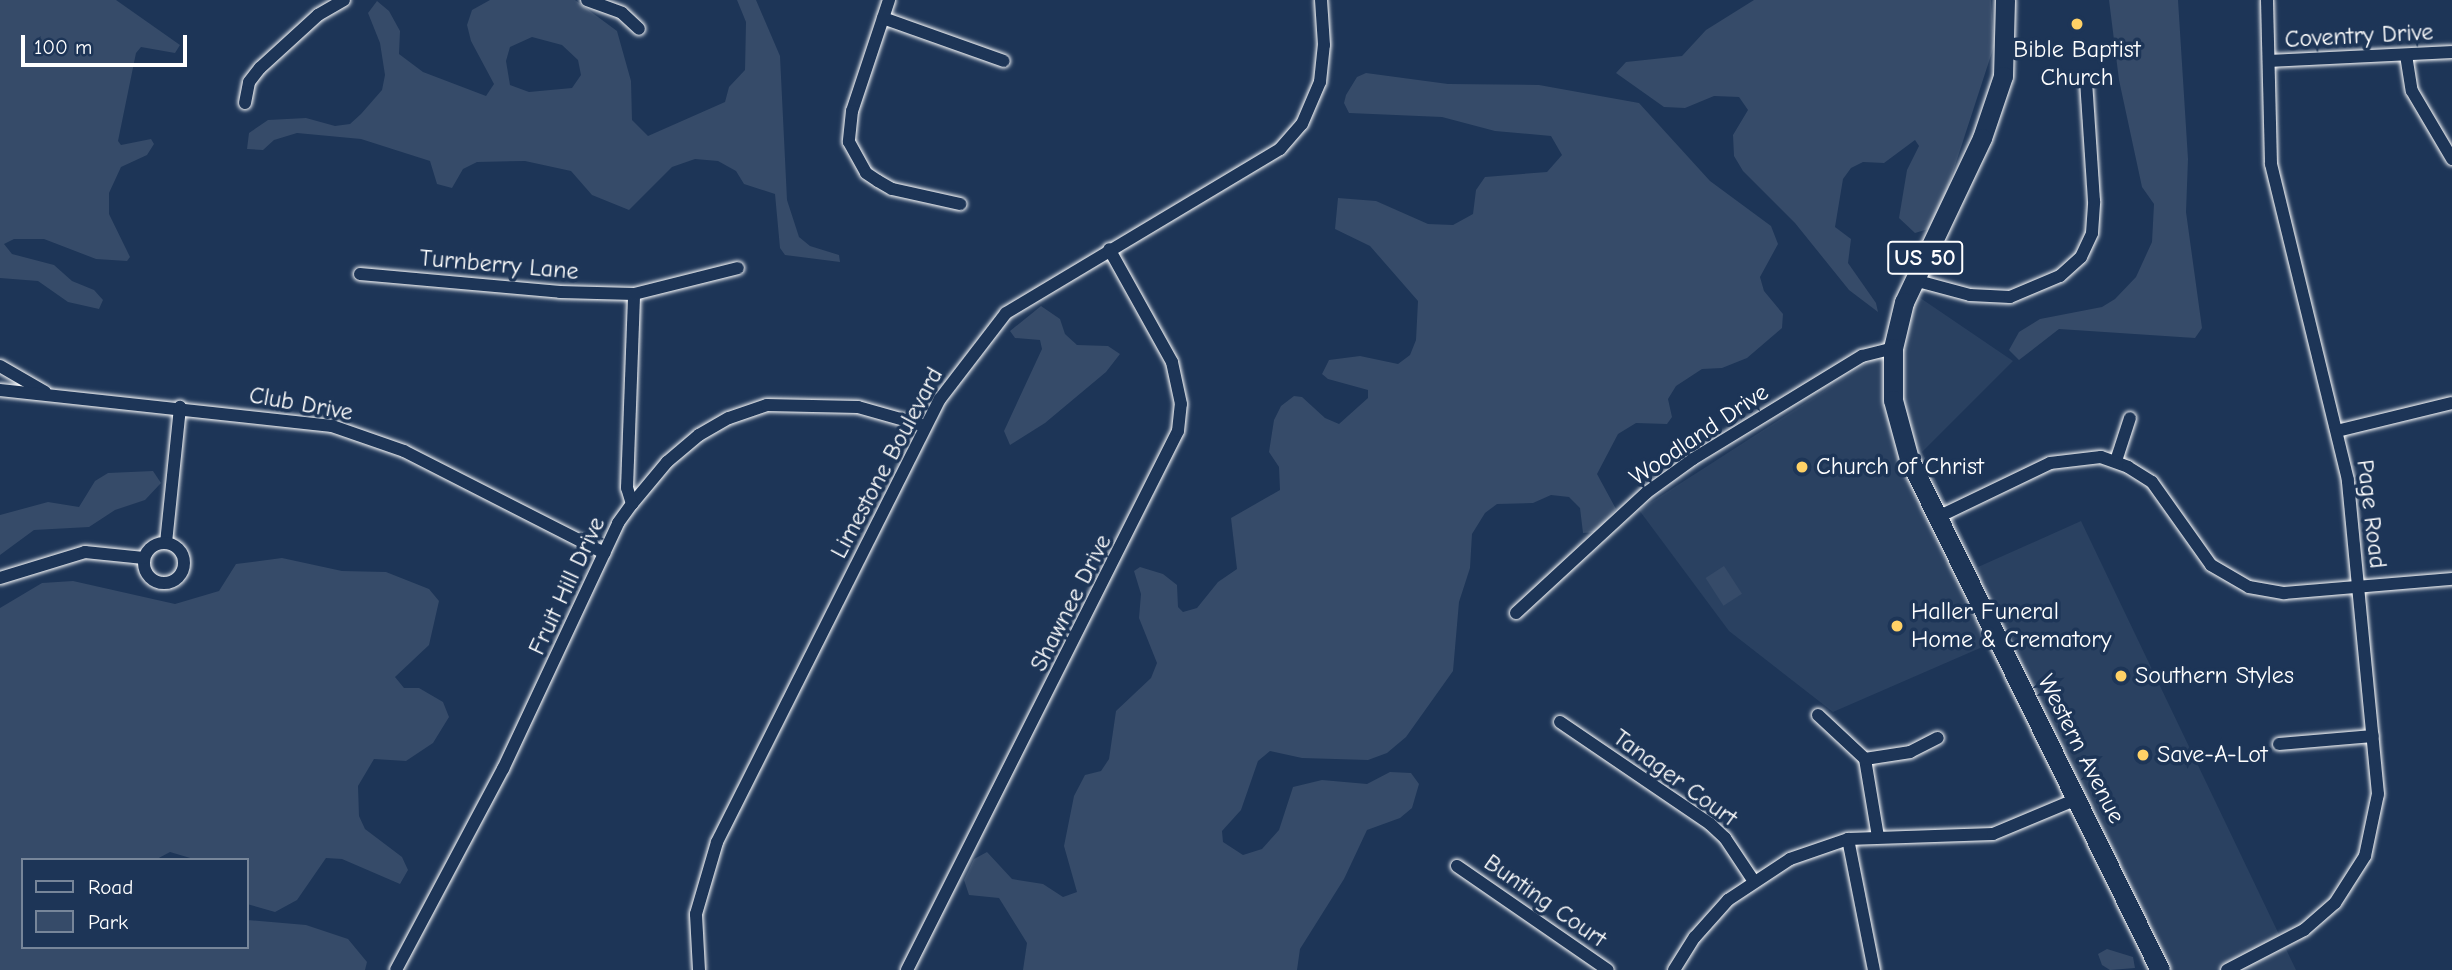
<!DOCTYPE html>
<style>
body{margin:0}
#map{position:relative;width:2452px;height:970px;overflow:hidden;background:#1d3557;font-family:"Comic Neue",sans-serif}
div>[style]{position:absolute}
[style*='--x']{left:calc(var(--x)*1px);top:calc(var(--y)*1px);width:calc(var(--w)*1px);rotate:calc(var(--a)*1deg)}
.built>*{inset:0;background:#2a4161}
.green>*{inset:0;background:#364b69;transform-origin:0 0}
.roads{filter:drop-shadow(0 0 2px #fff) drop-shadow(0 0 2px #fff)}
.street>*{height:12px;margin:-6px;padding:0 6px;transform-origin:6px;border-radius:6px;background:#1d3557}
.street>.ring{margin:-6px;padding:0;box-sizing:content-box;background:none;border:12px solid #1d3557;border-radius:50%}
.primary>*{height:19px;margin:-9.5px;padding:0 9.5px;transform-origin:9.5px;border-radius:9.5px;background:#1d3557}
.dots>*{width:19px;height:19px;translate:-50% -50%;box-sizing:border-box;border:4px solid #1d3557;border-radius:50%}
span{translate:-50% -50%;white-space:nowrap;text-align:center;line-height:1.15;-webkit-text-stroke:7px #1d3557;paint-order:stroke}
.shield-label span{padding:2px 5px;background:#1d3557;border:2px solid;border-radius:5px;-webkit-text-stroke-width:0}
.shield-label{font-size:23px;color:#fff;font-weight:700}
.street-label{font-size:24px;color:#fff}
.poi-label{font-size:24px;color:#fff}
.left{translate:0 -50%;text-align:left}
.legend{position:absolute;left:21px;top:858px;width:228px;height:91px;box-sizing:border-box;background:#1d3557;border:2px solid #77869a;margin:0;padding:9px 12px;list-style:none;font-size:21px;color:#fff}
.legend li{display:flex;align-items:center;gap:14px;height:35px}
.legend b{width:35px;border:2px solid #77869a}
.scale{position:absolute;left:21px;top:35px;width:166px;height:32px;box-sizing:border-box;border:4px solid #fff;border-top:0;padding-left:9px;font-size:21px;line-height:24px;white-space:nowrap;color:#fff;-webkit-text-stroke:5px #1d3557;paint-order:stroke}
</style>
<div id="map">
<div class="built">
<i style="clip-path:polygon(1913px 293px,2013px 361px,1922px 452px,1978px 567px,2081px 521px,2296px 970px,2148px 970px,1987px 645px,1833px 712px,1729px 631px,1639px 510px,1872px 360px)"></i>
</div>
<div class="green">
<i style="clip-path:polygon(0 0,116px 0,180px 45px,175px 53px,141px 47px,136px 53px,118px 141px,121px 145px,151px 139px,154px 144px,147px 155px,121px 167px,109px 193px,109px 214px,130px 257px,127px 261px,96px 259px,44px 239px,14px 239px,4px 244px,12px 254px,54px 265px,72px 281px,94px 290px,103px 300px,99px 309px,68px 302px,38px 281px,0 278px)"></i>
<i style="clip-path:polygon(evenodd,490px 0,575px 0,617px 31px,631px 81px,632px 120px,648px 136px,725px 102px,729px 87px,745px 70px,746px 22px,737px 0,756px 0,780px 56px,787px 200px,799px 237px,810px 246px,839px 255px,840px 262px,785px 255px,780px 248px,775px 194px,744px 184px,736px 171px,718px 161px,695px 159px,672px 167px,629px 210px,592px 195px,571px 171px,525px 161px,477px 162px,463px 169px,452px 188px,437px 184px,430px 161px,361px 139px,297px 133px,274px 140px,263px 150px,247px 149px,249px 133px,268px 120px,306px 118px,335px 126px,350px 124px,361px 114px,382px 90px,385px 75px,380px 43px,368px 13px,377px 1px,389px 11px,400px 31px,399px 54px,423px 72px,486px 96px,494px 84px,471px 41px,467px 25px,472px 10px,490px 0,532px 37px,562px 45px,578px 60px,581px 75px,572px 88px,529px 92px,510px 85px,506px 61px,510px 47px,532px 37px)"></i>
<i style="clip-path:polygon(1754px 0,1991px 0,1994px 46px,1935px 227px,1915px 233px,1899px 218px,1907px 170px,1919px 146px,1915px 140px,1884px 163px,1863px 162px,1851px 168px,1843px 179px,1835px 227px,1851px 239px,1848px 263px,1876px 303px,1878px 312px,1849px 290px,1795px 223px,1743px 171px,1734px 156px,1733px 135px,1748px 110px,1739px 97px,1714px 96px,1685px 108px,1664px 107px,1616px 73px,1626px 62px,1682px 56px,1706px 30px)"></i>
<i style="clip-path:polygon(2109px 0,2178px 0,2188px 159px,2186px 212px,2202px 328px,2195px 338px,2059px 329px,2019px 360px,2009px 350px,2019px 332px,2040px 319px,2102px 307px,2115px 299px,2136px 277px,2152px 242px,2154px 204px,2142px 187px,2119px 80px)"></i>
<i style="clip-path:polygon(1366px 73px,1448px 84px,1539px 85px,1639px 103px,1710px 181px,1771px 226px,1778px 244px,1760px 277px,1764px 291px,1783px 314px,1782px 328px,1747px 358px,1722px 368px,1702px 369px,1676px 386px,1668px 399px,1672px 417px,1667px 424px,1636px 423px,1618px 434px,1597px 474px,1616px 509px,1597px 532px,1583px 533px,1580px 508px,1569px 497px,1551px 495px,1533px 503px,1497px 504px,1485px 513px,1472px 534px,1470px 568px,1459px 602px,1453px 671px,1406px 737px,1387px 753px,1368px 760px,1302px 758px,1270px 751px,1258px 761px,1241px 810px,1222px 831px,1223px 842px,1243px 855px,1262px 849px,1279px 830px,1293px 787px,1322px 780px,1367px 784px,1390px 772px,1411px 773px,1419px 784px,1412px 808px,1400px 818px,1367px 830px,1344px 879px,1300px 949px,1297px 970px,1023px 970px,1027px 943px,999px 898px,969px 895px,964px 880px,974px 859px,987px 852px,1012px 879px,1043px 884px,1063px 897px,1077px 892px,1064px 846px,1074px 796px,1085px 775px,1101px 771px,1109px 759px,1116px 711px,1151px 678px,1157px 663px,1139px 618px,1141px 594px,1134px 571px,1140px 567px,1163px 574px,1177px 585px,1178px 607px,1183px 612px,1197px 608px,1218px 582px,1237px 569px,1231px 518px,1280px 490px,1279px 467px,1269px 452px,1274px 420px,1281px 406px,1294px 396px,1302px 397px,1325px 418px,1339px 424px,1368px 398px,1368px 390px,1328px 379px,1322px 374px,1329px 360px,1360px 356px,1398px 364px,1410px 355px,1416px 340px,1418px 301px,1370px 246px,1335px 229px,1338px 198px,1376px 201px,1428px 224px,1453px 225px,1473px 214px,1476px 190px,1485px 177px,1547px 172px,1562px 155px,1551px 136px,1495px 131px,1442px 117px,1349px 113px,1344px 103px,1346px 95px,1357px 77px)"></i>
<i style="clip-path:polygon(1041px 306px,1060px 319px,1065px 334px,1077px 345px,1108px 346px,1120px 354px,1106px 372px,1045px 423px,1010px 445px,1004px 431px,1042px 349px,1040px 340px,1015px 338px,1010px 331px)"></i>
<i style="clip-path:polygon(153px 471px,161px 483px,145px 500px,115px 510px,89px 527px,34px 530px,0 555px,0 515px,48px 502px,79px 507px,95px 481px,108px 473px)"></i>
<i style="clip-path:polygon(282px 558px,342px 571px,386px 572px,429px 589px,439px 601px,429px 645px,395px 677px,404px 688px,419px 688px,443px 702px,449px 717px,433px 743px,406px 761px,374px 759px,358px 786px,359px 816px,365px 829px,402px 857px,408px 870px,400px 884px,342px 859px,326px 858px,297px 900px,275px 912px,247px 904px,247px 860px,197px 860px,170px 852px,155px 860px,23px 860px,23px 947px,247px 947px,247px 920px,306px 925px,348px 939px,367px 962px,365px 970px,0 970px,0 608px,42px 583px,73px 581px,175px 604px,219px 591px,236px 564px)"></i>
<i style="left:1724px;top:566px;width:33px;height:22px;rotate:57deg"></i>
<i style="clip-path:polygon(2107px 949px,2133px 957px,2135px 968px,2110px 970px,2102px 965px,2098px 954px)"></i>
</div>
<div class="roads">
<div class="street">
<i style="--x:587;--y:0;--w:37;--a:20"></i>
<i style="--x:622;--y:13;--w:23;--a:43"></i>
<i style="--x:889;--y:0;--w:117;--a:108.4"></i>
<i style="--x:852;--y:111;--w:31;--a:96"></i>
<i style="--x:849;--y:142;--w:35;--a:61"></i>
<i style="--x:866;--y:173;--w:14;--a:34"></i>
<i style="--x:878;--y:181;--w:16;--a:30"></i>
<i style="--x:892;--y:189;--w:70;--a:12.4"></i>
<i style="--x:883;--y:18;--w:128;--a:19.6"></i>
<i style="--x:2406;--y:55;--w:36;--a:81"></i>
<i style="--x:2412;--y:91;--w:79;--a:59.5"></i>
<i style="--x:2269;--y:61;--w:183;--a:-2.8"></i>
<i style="--x:245;--y:103;--w:21;--a:-79"></i>
<i style="--x:249;--y:82;--w:18;--a:-52"></i>
<i style="--x:260;--y:68;--w:79;--a:-42.4"></i>
<i style="--x:318;--y:15;--w:30;--a:-30"></i>
<i style="--x:360;--y:274;--w:201;--a:5.1"></i>
<i style="--x:560;--y:292;--w:74;--a:1.5"></i>
<i style="--x:1914;--y:280;--w:58;--a:15"></i>
<i style="--x:1970;--y:295;--w:40;--a:2.9"></i>
<i style="--x:2010;--y:297;--w:54;--a:-22.8"></i>
<i style="--x:2060;--y:276;--w:28;--a:-42"></i>
<i style="--x:2081;--y:257;--w:26;--a:-65"></i>
<i style="--x:2092;--y:233;--w:32;--a:-86"></i>
<i style="--x:2094;--y:201;--w:119;--a:-93.8"></i>
<i style="--x:0;--y:366;--w:52;--a:30"></i>
<i style="--x:0;--y:390;--w:334;--a:6.2"></i>
<i style="--x:332;--y:426;--w:76;--a:19.1"></i>
<i style="--x:404;--y:451;--w:225;--a:27"></i>
<i style="--x:2337;--y:431;--w:118;--a:-13.7"></i>
<i style="--x:2116;--y:461;--w:45;--a:-72"></i>
<i style="--x:632;--y:504;--w:55;--a:-50.2"></i>
<i style="--x:667;--y:462;--w:42;--a:-40.2"></i>
<i style="--x:699;--y:435;--w:34;--a:-30"></i>
<i style="--x:729;--y:418;--w:40;--a:-18.9"></i>
<i style="--x:767;--y:405;--w:91;--a:1.3"></i>
<i style="--x:858;--y:407;--w:70;--a:15.8"></i>
<i style="--x:1938;--y:517;--w:124;--a:-25.7"></i>
<i style="--x:2050;--y:463;--w:51;--a:-6.7"></i>
<i style="--x:2101;--y:457;--w:29;--a:20"></i>
<i style="--x:2128;--y:467;--w:28;--a:32"></i>
<i style="--x:2152;--y:482;--w:102;--a:54.6"></i>
<i style="--x:2211;--y:565;--w:44;--a:30.1"></i>
<i style="--x:2249;--y:587;--w:36;--a:10"></i>
<i style="--x:2284;--y:593;--w:169;--a:-4.8"></i>
<i style="--x:166;--y:543;--w:137;--a:-84.1"></i>
<i class="ring" style="left:144px;top:543px;width:28px;height:28px"></i>
<i style="--x:0;--y:578;--w:89;--a:-17"></i>
<i style="--x:85;--y:552;--w:59;--a:5.8"></i>
<i style="--x:1516;--y:613;--w:177;--a:-42.7"></i>
<i style="--x:1646;--y:493;--w:58;--a:-35.9"></i>
<i style="--x:1693;--y:459;--w:198;--a:-31.4"></i>
<i style="--x:1862;--y:356;--w:32;--a:-14"></i>
<i style="--x:1818;--y:715;--w:64;--a:43.1"></i>
<i style="--x:1865;--y:759;--w:79;--a:80.5"></i>
<i style="--x:1560;--y:722;--w:181;--a:34.2"></i>
<i style="--x:1710;--y:824;--w:21;--a:43"></i>
<i style="--x:1725;--y:838;--w:50;--a:56.3"></i>
<i style="--x:2279;--y:744;--w:94;--a:-4.9"></i>
<i style="--x:1865;--y:759;--w:46;--a:-8.8"></i>
<i style="--x:1910;--y:752;--w:31;--a:-27"></i>
<i style="--x:1848;--y:839;--w:134;--a:78.8"></i>
<i style="--x:1457;--y:866;--w:183;--a:34.6"></i>
<i style="--x:396;--y:970;--w:228;--a:-62"></i>
<i style="--x:503;--y:769;--w:272;--a:-64.9"></i>
<i style="--x:618;--y:523;--w:24;--a:-54"></i>
<i style="--x:632;--y:504;--w:17;--a:-107"></i>
<i style="--x:627;--y:488;--w:194;--a:-87.9"></i>
<i style="--x:634;--y:294;--w:107;--a:-14"></i>
<i style="--x:699;--y:970;--w:56;--a:-93.1"></i>
<i style="--x:696;--y:914;--w:75;--a:-73.7"></i>
<i style="--x:717;--y:842;--w:496;--a:-63.3"></i>
<i style="--x:940;--y:399;--w:108;--a:-52.5"></i>
<i style="--x:1006;--y:313;--w:319;--a:-30.9"></i>
<i style="--x:1280;--y:149;--w:33;--a:-49"></i>
<i style="--x:1302;--y:124;--w:46;--a:-66.8"></i>
<i style="--x:1320;--y:82;--w:37;--a:-84"></i>
<i style="--x:1324;--y:45;--w:45;--a:-93.8"></i>
<i style="--x:907;--y:970;--w:603;--a:-63.31"></i>
<i style="--x:1178;--y:431;--w:27;--a:-84"></i>
<i style="--x:1181;--y:404;--w:43;--a:-102.1"></i>
<i style="--x:1172;--y:362;--w:129;--a:-119.1"></i>
<i style="--x:1674;--y:970;--w:39;--a:-58"></i>
<i style="--x:1695;--y:937;--w:50;--a:-48.3"></i>
<i style="--x:1728;--y:900;--w:74;--a:-33.5"></i>
<i style="--x:1790;--y:859;--w:61;--a:-19"></i>
<i style="--x:1848;--y:839;--w:145;--a:-2"></i>
<i style="--x:1993;--y:834;--w:93;--a:-22.7"></i>
<i style="--x:2227;--y:970;--w:87;--a:-27.5"></i>
<i style="--x:2304;--y:930;--w:41;--a:-41.1"></i>
<i style="--x:2335;--y:903;--w:56;--a:-57.4"></i>
<i style="--x:2365;--y:856;--w:63;--a:-78.2"></i>
<i style="--x:2378;--y:794;--w:315;--a:-95.5"></i>
<i style="--x:2348;--y:480;--w:325;--a:-103.7"></i>
<i style="--x:2271;--y:164;--w:164;--a:-91.4"></i>
</div>
<div class="primary">
<i style="--x:2005;--y:0;--w:76;--a:91.5"></i>
<i style="--x:2003;--y:76;--w:65;--a:108.7"></i>
<i style="--x:1982;--y:138;--w:182;--a:115.4"></i>
<i style="--x:1904;--y:302;--w:47;--a:103.4"></i>
<i style="--x:1893;--y:348;--w:52;--a:90"></i>
<i style="--x:1893;--y:400;--w:61;--a:74.8"></i>
<i style="--x:1909;--y:459;--w:569;--a:63.84"></i>
</div>
</div>
<div class="dots">
<i style="left:2077px;top:24px;background:#ffd166"></i>
<i style="left:1802px;top:467px;background:#ffd166"></i>
<i style="left:1897px;top:626px;background:#ffd166"></i>
<i style="left:2121px;top:676px;background:#ffd166"></i>
<i style="left:2143px;top:755px;background:#ffd166"></i>
</div>
<div class="shield-label">
<span style="left:1925px;top:258px">US 50</span>
</div>
<div class="street-label">
<span style="left:2359px;top:36px;rotate:-3deg">Coventry Drive</span>
<span style="left:499px;top:265px;rotate:5deg">Turnberry Lane</span>
<span style="left:301px;top:404px;rotate:10deg">Club Drive</span>
<span style="left:1699px;top:435px;rotate:-34deg">Woodland Drive</span>
<span style="left:887px;top:463px;rotate:-62deg">Limestone Boulevard</span>
<span style="left:2371px;top:514px;rotate:83deg">Page Road</span>
<span style="left:567px;top:586px;rotate:-65deg">Fruit Hill Drive</span>
<span style="left:1071px;top:603px;rotate:-63deg">Shawnee Drive</span>
<span style="left:2081px;top:749px;rotate:63deg">Western Avenue</span>
<span style="left:1675px;top:778px;rotate:36deg">Tanager Court</span>
<span style="left:1545px;top:901px;rotate:35deg">Bunting Court</span>
</div>
<div class="poi-label">
<span style="left:2077px;top:64px">Bible Baptist<br>Church</span>
<span class="left" style="left:1816px;top:467px">Church of Christ</span>
<span class="left" style="left:1911px;top:626px">Haller Funeral<br>Home &amp; Crematory</span>
<span class="left" style="left:2135px;top:676px">Southern Styles</span>
<span class="left" style="left:2157px;top:755px">Save-A-Lot</span>
</div>
<ul class="legend">
<li><b style="height:9px;background:#1d3557"></b>Road</li>
<li><b style="height:19px;background:#364b69"></b>Park</li>
</ul>
<div class="scale">100 m</div>
</div>
